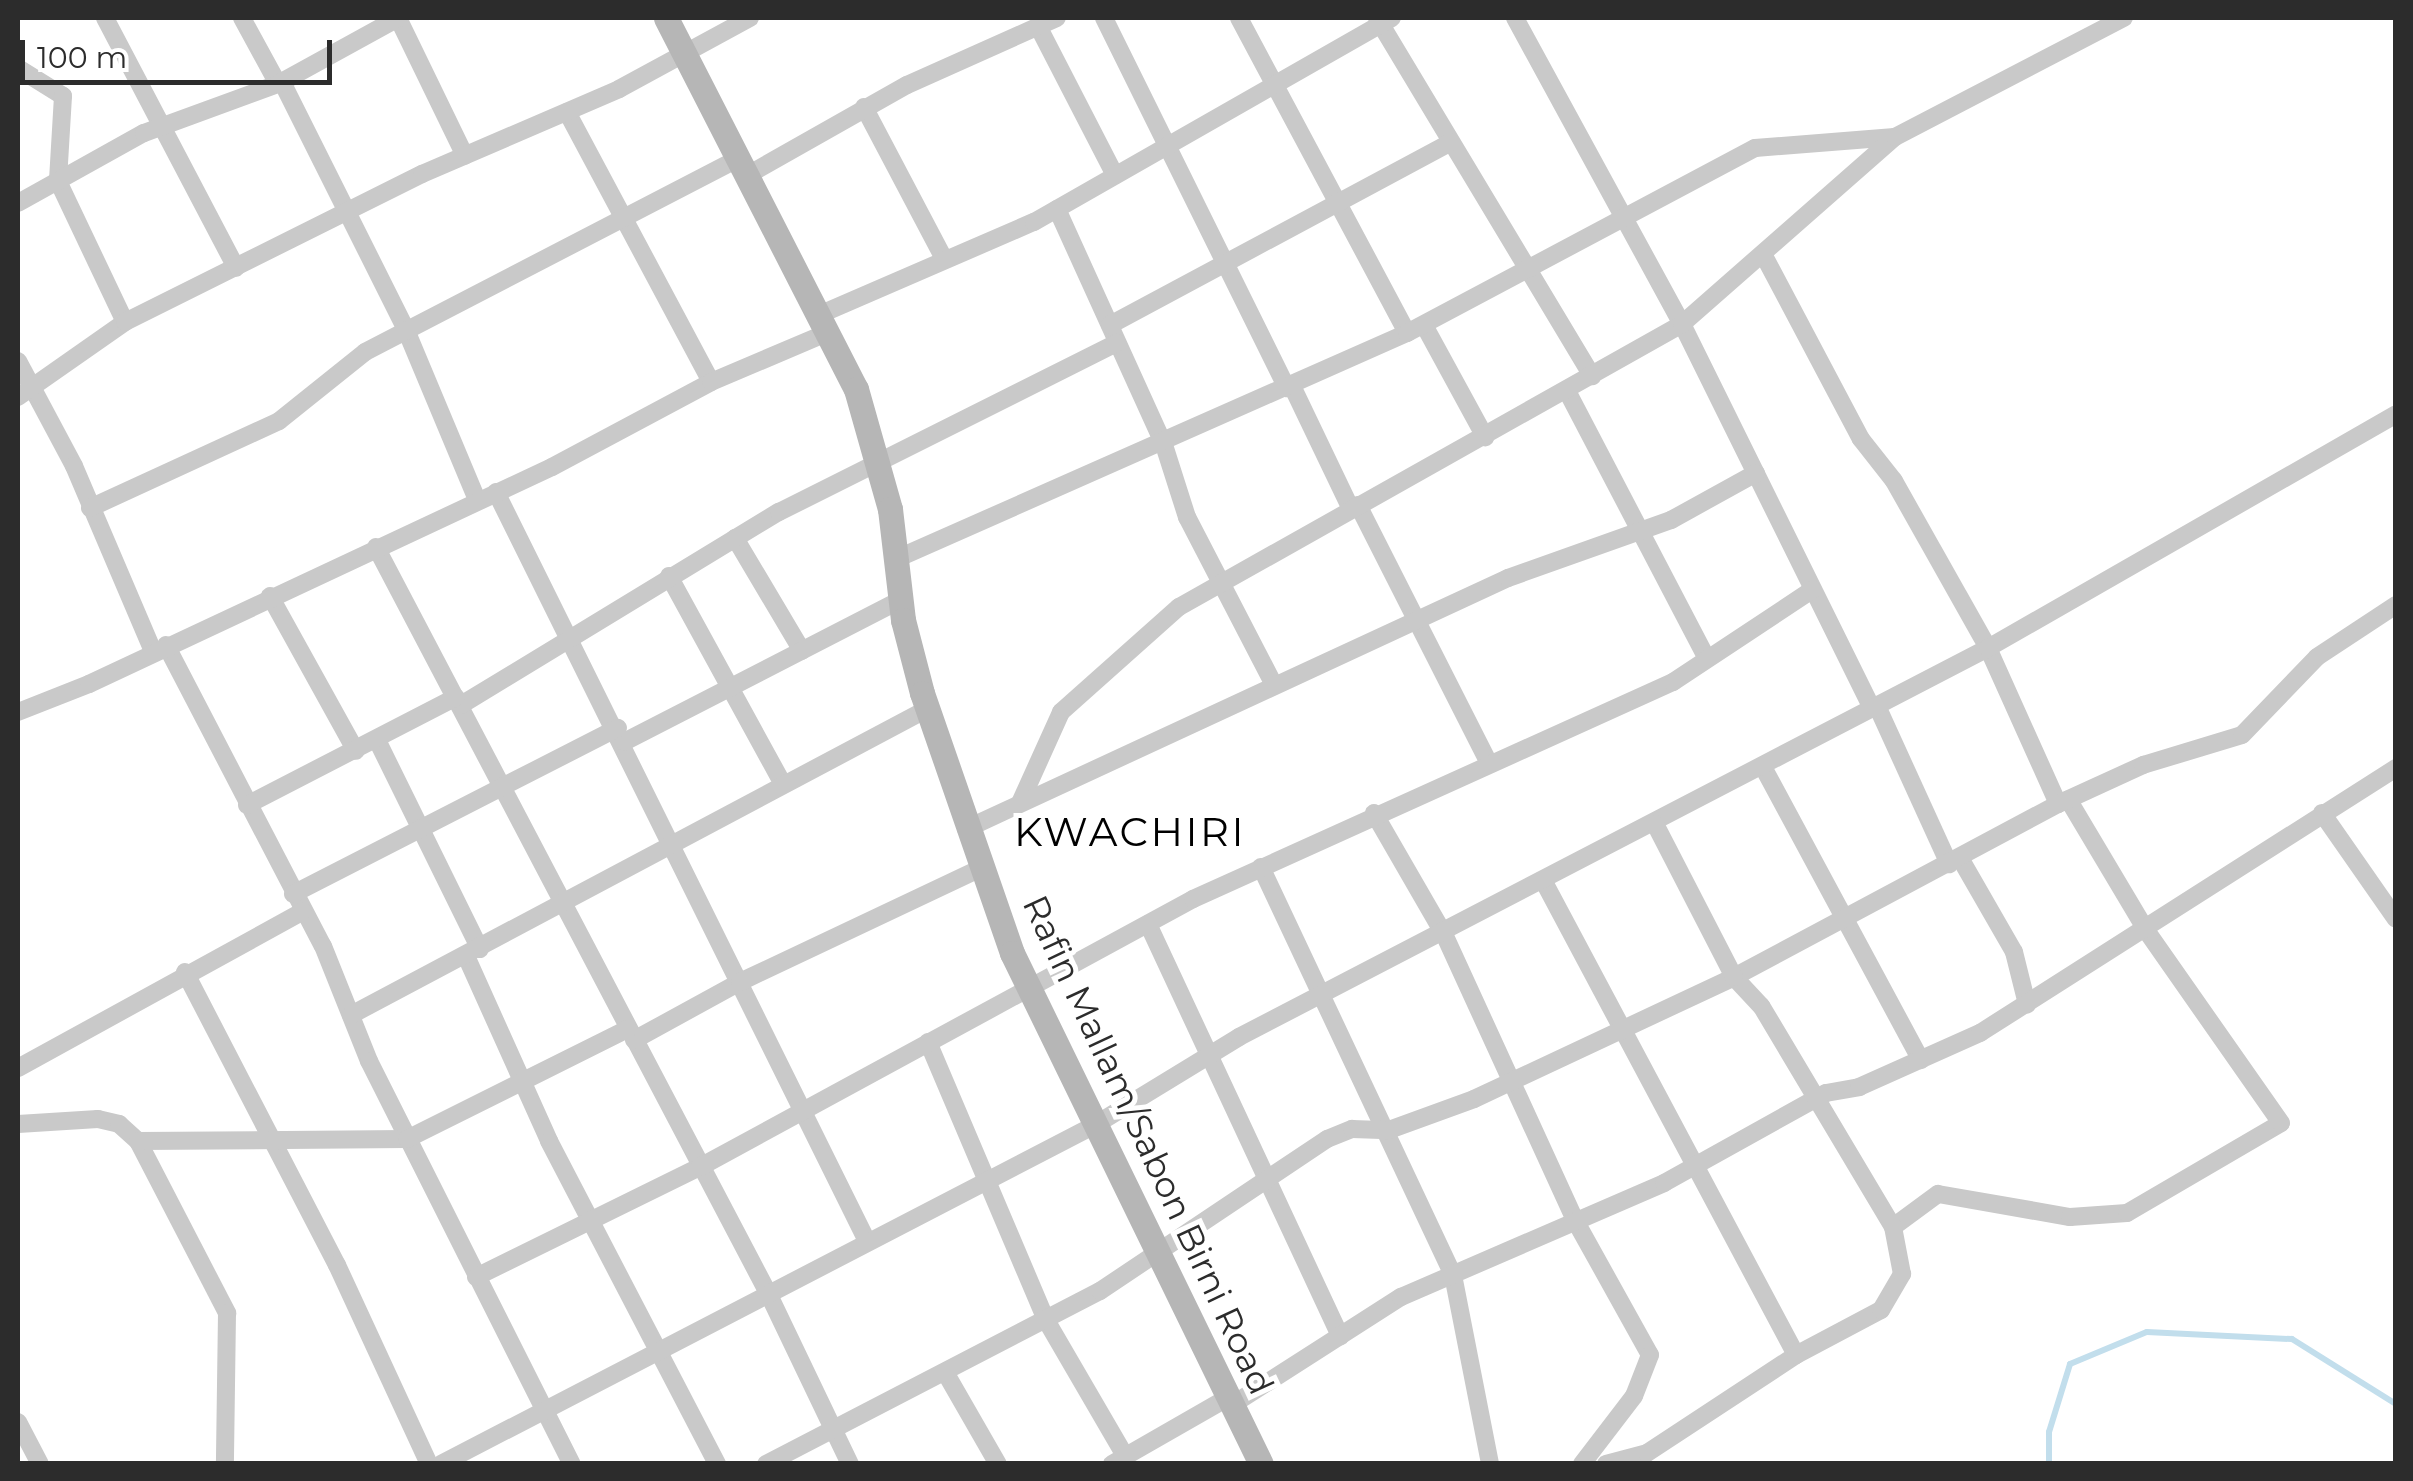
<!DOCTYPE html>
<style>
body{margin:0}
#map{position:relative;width:2413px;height:1481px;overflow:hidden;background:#fff;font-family:Montserrat,sans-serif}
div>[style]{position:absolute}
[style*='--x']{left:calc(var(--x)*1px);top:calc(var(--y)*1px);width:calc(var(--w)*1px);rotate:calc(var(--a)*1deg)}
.stream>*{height:6px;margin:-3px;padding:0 3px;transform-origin:3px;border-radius:3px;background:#c2deec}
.street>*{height:18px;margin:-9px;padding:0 9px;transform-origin:9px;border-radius:9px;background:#c9c9c9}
.secondary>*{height:25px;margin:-12.5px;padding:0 12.5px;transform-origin:12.5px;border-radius:12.5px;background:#b6b6b6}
span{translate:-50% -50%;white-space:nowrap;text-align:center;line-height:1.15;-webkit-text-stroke:10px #fff;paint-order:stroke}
.street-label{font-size:35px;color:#2c2c2c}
.quarter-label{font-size:40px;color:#000;letter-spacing:2.5px}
.frame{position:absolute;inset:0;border:20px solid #2c2c2c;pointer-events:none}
.scale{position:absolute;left:20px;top:40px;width:312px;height:45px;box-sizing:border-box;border:5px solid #2c2c2c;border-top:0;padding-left:12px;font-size:30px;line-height:35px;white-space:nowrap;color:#2c2c2c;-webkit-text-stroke:8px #fff;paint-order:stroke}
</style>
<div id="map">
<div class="stream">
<i style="--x:2049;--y:1464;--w:32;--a:-90"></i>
<i style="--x:2049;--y:1432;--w:71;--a:-72.8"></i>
<i style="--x:2070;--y:1364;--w:83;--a:-22.6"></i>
<i style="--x:2147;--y:1332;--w:145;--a:2.8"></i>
<i style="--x:2292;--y:1339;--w:123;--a:32"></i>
</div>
<div class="street">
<i style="--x:105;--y:18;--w:282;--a:62.3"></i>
<i style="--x:242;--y:18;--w:75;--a:61.4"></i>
<i style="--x:398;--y:18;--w:153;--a:64.1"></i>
<i style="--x:1104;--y:18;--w:413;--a:63.7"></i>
<i style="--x:1239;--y:18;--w:357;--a:61.9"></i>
<i style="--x:1377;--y:18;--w:418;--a:59"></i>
<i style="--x:1515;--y:18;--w:349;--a:61.4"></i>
<i style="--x:1682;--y:324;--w:429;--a:63.7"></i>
<i style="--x:1038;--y:26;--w:168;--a:62.7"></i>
<i style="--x:18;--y:68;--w:53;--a:31.9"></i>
<i style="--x:63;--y:96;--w:85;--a:93.4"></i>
<i style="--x:58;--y:181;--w:156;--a:64.6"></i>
<i style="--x:282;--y:82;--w:277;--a:63.4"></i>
<i style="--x:406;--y:330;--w:184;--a:67.3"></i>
<i style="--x:864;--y:107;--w:170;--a:62.2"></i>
<i style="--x:567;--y:112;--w:306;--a:61.9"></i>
<i style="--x:746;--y:176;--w:185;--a:-29.5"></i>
<i style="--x:907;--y:85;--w:164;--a:-24.1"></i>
<i style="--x:18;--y:203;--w:144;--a:-29.1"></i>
<i style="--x:144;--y:133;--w:143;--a:-20.1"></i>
<i style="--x:278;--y:84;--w:137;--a:-28.8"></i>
<i style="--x:1057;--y:209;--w:259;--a:65.6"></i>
<i style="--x:1164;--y:445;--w:76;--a:72.3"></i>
<i style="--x:1187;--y:517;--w:189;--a:62.6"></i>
<i style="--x:1763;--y:254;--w:209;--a:62.1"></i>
<i style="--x:1861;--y:439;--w:53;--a:51.8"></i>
<i style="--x:1894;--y:481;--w:192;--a:60.6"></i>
<i style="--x:1988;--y:648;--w:171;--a:65.8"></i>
<i style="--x:821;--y:314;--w:232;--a:-23.4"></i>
<i style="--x:1034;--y:222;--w:412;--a:-29.7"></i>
<i style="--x:1110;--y:325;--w:386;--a:-28.2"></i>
<i style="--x:1424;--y:325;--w:128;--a:61.4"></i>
<i style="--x:18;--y:361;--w:119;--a:61.9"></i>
<i style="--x:74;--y:466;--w:201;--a:66.9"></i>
<i style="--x:1292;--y:386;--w:136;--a:64.4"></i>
<i style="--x:1567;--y:391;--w:302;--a:62.4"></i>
<i style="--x:18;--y:397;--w:131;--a:-35"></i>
<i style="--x:125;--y:322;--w:332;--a:-26.5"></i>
<i style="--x:422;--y:174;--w:215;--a:-23.3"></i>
<i style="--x:619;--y:89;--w:149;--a:-28.5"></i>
<i style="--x:496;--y:492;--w:836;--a:63.65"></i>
<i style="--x:1358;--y:505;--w:289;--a:63.1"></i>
<i style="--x:90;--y:508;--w:208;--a:-24.7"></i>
<i style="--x:279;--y:421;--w:110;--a:-38.7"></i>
<i style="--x:365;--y:352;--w:420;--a:-27.4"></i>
<i style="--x:735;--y:538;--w:131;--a:59.3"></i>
<i style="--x:376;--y:547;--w:843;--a:62.28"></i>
<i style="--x:768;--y:1293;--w:190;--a:64.4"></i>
<i style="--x:896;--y:559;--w:559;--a:-23.86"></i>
<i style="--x:1407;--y:333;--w:394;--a:-28"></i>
<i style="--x:1755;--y:148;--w:140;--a:-4.5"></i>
<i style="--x:669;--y:576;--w:237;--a:61.3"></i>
<i style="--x:270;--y:596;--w:177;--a:61"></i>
<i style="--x:166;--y:645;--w:339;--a:62.5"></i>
<i style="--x:323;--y:946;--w:124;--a:68.2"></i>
<i style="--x:369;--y:1061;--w:451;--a:63.3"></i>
<i style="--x:461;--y:705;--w:372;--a:-31.3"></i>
<i style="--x:779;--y:512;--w:378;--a:-26.6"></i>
<i style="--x:1877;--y:706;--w:174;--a:65.5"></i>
<i style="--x:18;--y:712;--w:76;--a:-21.5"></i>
<i style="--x:89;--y:684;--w:511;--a:-25.11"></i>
<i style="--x:552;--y:467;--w:180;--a:-28.1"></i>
<i style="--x:711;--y:382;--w:128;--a:-23"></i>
<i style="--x:377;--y:740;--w:233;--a:63.8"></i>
<i style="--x:624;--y:742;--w:310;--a:-27.2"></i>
<i style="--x:1763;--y:767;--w:333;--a:61.7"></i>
<i style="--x:1020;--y:803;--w:100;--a:-65.7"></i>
<i style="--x:1061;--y:712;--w:158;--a:-41.7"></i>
<i style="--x:1179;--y:607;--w:577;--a:-29.36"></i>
<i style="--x:1682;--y:324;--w:283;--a:-41.3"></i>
<i style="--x:1895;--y:137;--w:258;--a:-27.5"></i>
<i style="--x:247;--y:805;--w:235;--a:-27.3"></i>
<i style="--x:1374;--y:813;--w:140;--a:60"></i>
<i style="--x:1444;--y:934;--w:317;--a:65.4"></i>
<i style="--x:1576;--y:1222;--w:152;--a:60.9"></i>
<i style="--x:1650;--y:1355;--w:44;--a:111.3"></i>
<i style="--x:1634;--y:1396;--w:86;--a:127.4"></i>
<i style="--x:2322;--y:813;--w:129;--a:55.1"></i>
<i style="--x:966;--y:829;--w:597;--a:-24.85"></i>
<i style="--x:1508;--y:578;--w:173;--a:-19.6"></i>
<i style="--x:1671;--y:520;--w:97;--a:-28.9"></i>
<i style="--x:1960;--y:858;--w:108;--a:60.1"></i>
<i style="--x:2014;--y:952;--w:54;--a:76"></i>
<i style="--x:1261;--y:867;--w:451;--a:64.8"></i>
<i style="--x:1453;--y:1275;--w:193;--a:78.9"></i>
<i style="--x:1544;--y:882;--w:536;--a:61.95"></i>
<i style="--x:293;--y:894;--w:365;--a:-27.1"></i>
<i style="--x:1148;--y:924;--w:455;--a:65"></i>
<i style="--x:466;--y:956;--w:203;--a:65.8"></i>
<i style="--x:549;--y:1141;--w:364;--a:62.5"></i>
<i style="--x:185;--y:972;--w:330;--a:62.6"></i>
<i style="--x:337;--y:1265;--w:219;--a:65.2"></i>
<i style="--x:351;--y:1015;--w:652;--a:-27.98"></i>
<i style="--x:634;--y:1040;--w:121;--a:-28.7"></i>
<i style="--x:740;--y:982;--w:267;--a:-25.3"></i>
<i style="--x:928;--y:1042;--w:302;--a:67"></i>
<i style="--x:1046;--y:1320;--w:157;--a:59.8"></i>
<i style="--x:18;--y:1068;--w:325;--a:-28.8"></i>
<i style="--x:18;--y:1124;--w:80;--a:-3.6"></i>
<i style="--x:98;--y:1119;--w:22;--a:13"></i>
<i style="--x:119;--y:1124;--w:25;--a:42"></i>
<i style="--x:138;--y:1141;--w:194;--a:62.6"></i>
<i style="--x:227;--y:1313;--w:151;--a:90.8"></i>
<i style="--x:138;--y:1141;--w:269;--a:-0.4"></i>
<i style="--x:407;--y:1139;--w:247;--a:-26.5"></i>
<i style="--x:1893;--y:1227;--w:56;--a:-36.3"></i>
<i style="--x:1938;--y:1194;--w:134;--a:9.9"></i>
<i style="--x:2070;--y:1217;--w:57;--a:-4"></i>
<i style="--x:2127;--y:1213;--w:178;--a:-30.3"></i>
<i style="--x:2281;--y:1123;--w:236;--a:-125"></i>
<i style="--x:2146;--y:930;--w:152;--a:-120.8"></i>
<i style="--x:476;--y:1277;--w:250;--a:-26.2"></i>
<i style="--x:700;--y:1167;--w:561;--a:-28.53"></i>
<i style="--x:1193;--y:899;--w:527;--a:-24.33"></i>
<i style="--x:1673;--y:682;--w:167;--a:-33.5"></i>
<i style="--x:945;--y:1372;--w:106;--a:60.1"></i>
<i style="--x:1232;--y:1405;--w:201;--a:-32.6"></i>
<i style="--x:1401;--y:1297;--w:287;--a:-23.4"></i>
<i style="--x:1664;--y:1183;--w:185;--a:-29.1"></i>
<i style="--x:1826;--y:1093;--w:34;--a:-10"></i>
<i style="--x:1859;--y:1087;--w:133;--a:-24.1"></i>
<i style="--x:1980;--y:1033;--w:493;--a:-32.5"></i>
<i style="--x:18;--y:1422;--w:47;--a:62.4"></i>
<i style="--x:441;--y:1464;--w:737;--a:-27.4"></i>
<i style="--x:1095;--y:1125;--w:169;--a:-31.4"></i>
<i style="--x:1239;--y:1037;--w:844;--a:-27.45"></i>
<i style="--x:1988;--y:648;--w:470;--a:-29.8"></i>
<i style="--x:766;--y:1464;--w:376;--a:-27.4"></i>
<i style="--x:1100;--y:1291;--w:273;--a:-33.8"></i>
<i style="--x:1327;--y:1139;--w:27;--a:-22"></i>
<i style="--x:1352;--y:1129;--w:37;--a:2"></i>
<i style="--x:1389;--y:1130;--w:90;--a:-20"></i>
<i style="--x:1474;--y:1099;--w:287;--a:-25.1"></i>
<i style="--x:1734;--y:977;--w:367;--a:-28.1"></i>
<i style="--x:2058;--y:804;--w:94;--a:-24.6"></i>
<i style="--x:2143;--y:765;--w:103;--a:-16.9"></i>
<i style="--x:2242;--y:735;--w:108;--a:-46.1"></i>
<i style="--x:2317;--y:657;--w:95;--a:-33.4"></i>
<i style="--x:1112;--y:1464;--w:135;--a:-29.8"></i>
<i style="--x:1606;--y:1464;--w:42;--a:-15"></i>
<i style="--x:1647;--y:1453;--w:178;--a:-33.3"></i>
<i style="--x:1796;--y:1355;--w:96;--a:-27.9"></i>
<i style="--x:1881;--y:1310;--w:42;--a:-59.7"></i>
<i style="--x:1902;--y:1274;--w:48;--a:-100.8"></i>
<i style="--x:1893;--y:1227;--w:257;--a:-120.8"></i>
<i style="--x:1761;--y:1006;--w:40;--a:-133"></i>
<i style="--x:1734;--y:977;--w:172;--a:-117.3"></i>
</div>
<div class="secondary">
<i style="--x:666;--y:18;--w:417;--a:62.9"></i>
<i style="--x:856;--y:389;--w:125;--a:74.2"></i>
<i style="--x:890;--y:509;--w:112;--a:83.3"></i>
<i style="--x:903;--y:620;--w:75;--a:75.4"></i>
<i style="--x:922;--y:693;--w:275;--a:70.9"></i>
<i style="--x:1012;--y:953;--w:568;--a:64.02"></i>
</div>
<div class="street-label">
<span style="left:1148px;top:1145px;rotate:65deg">Rafin Mallam/Sabon Birni Road</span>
</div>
<div class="quarter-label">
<span style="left:1130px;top:832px">KWACHIRI</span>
</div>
<div class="frame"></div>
<div class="scale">100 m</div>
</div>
